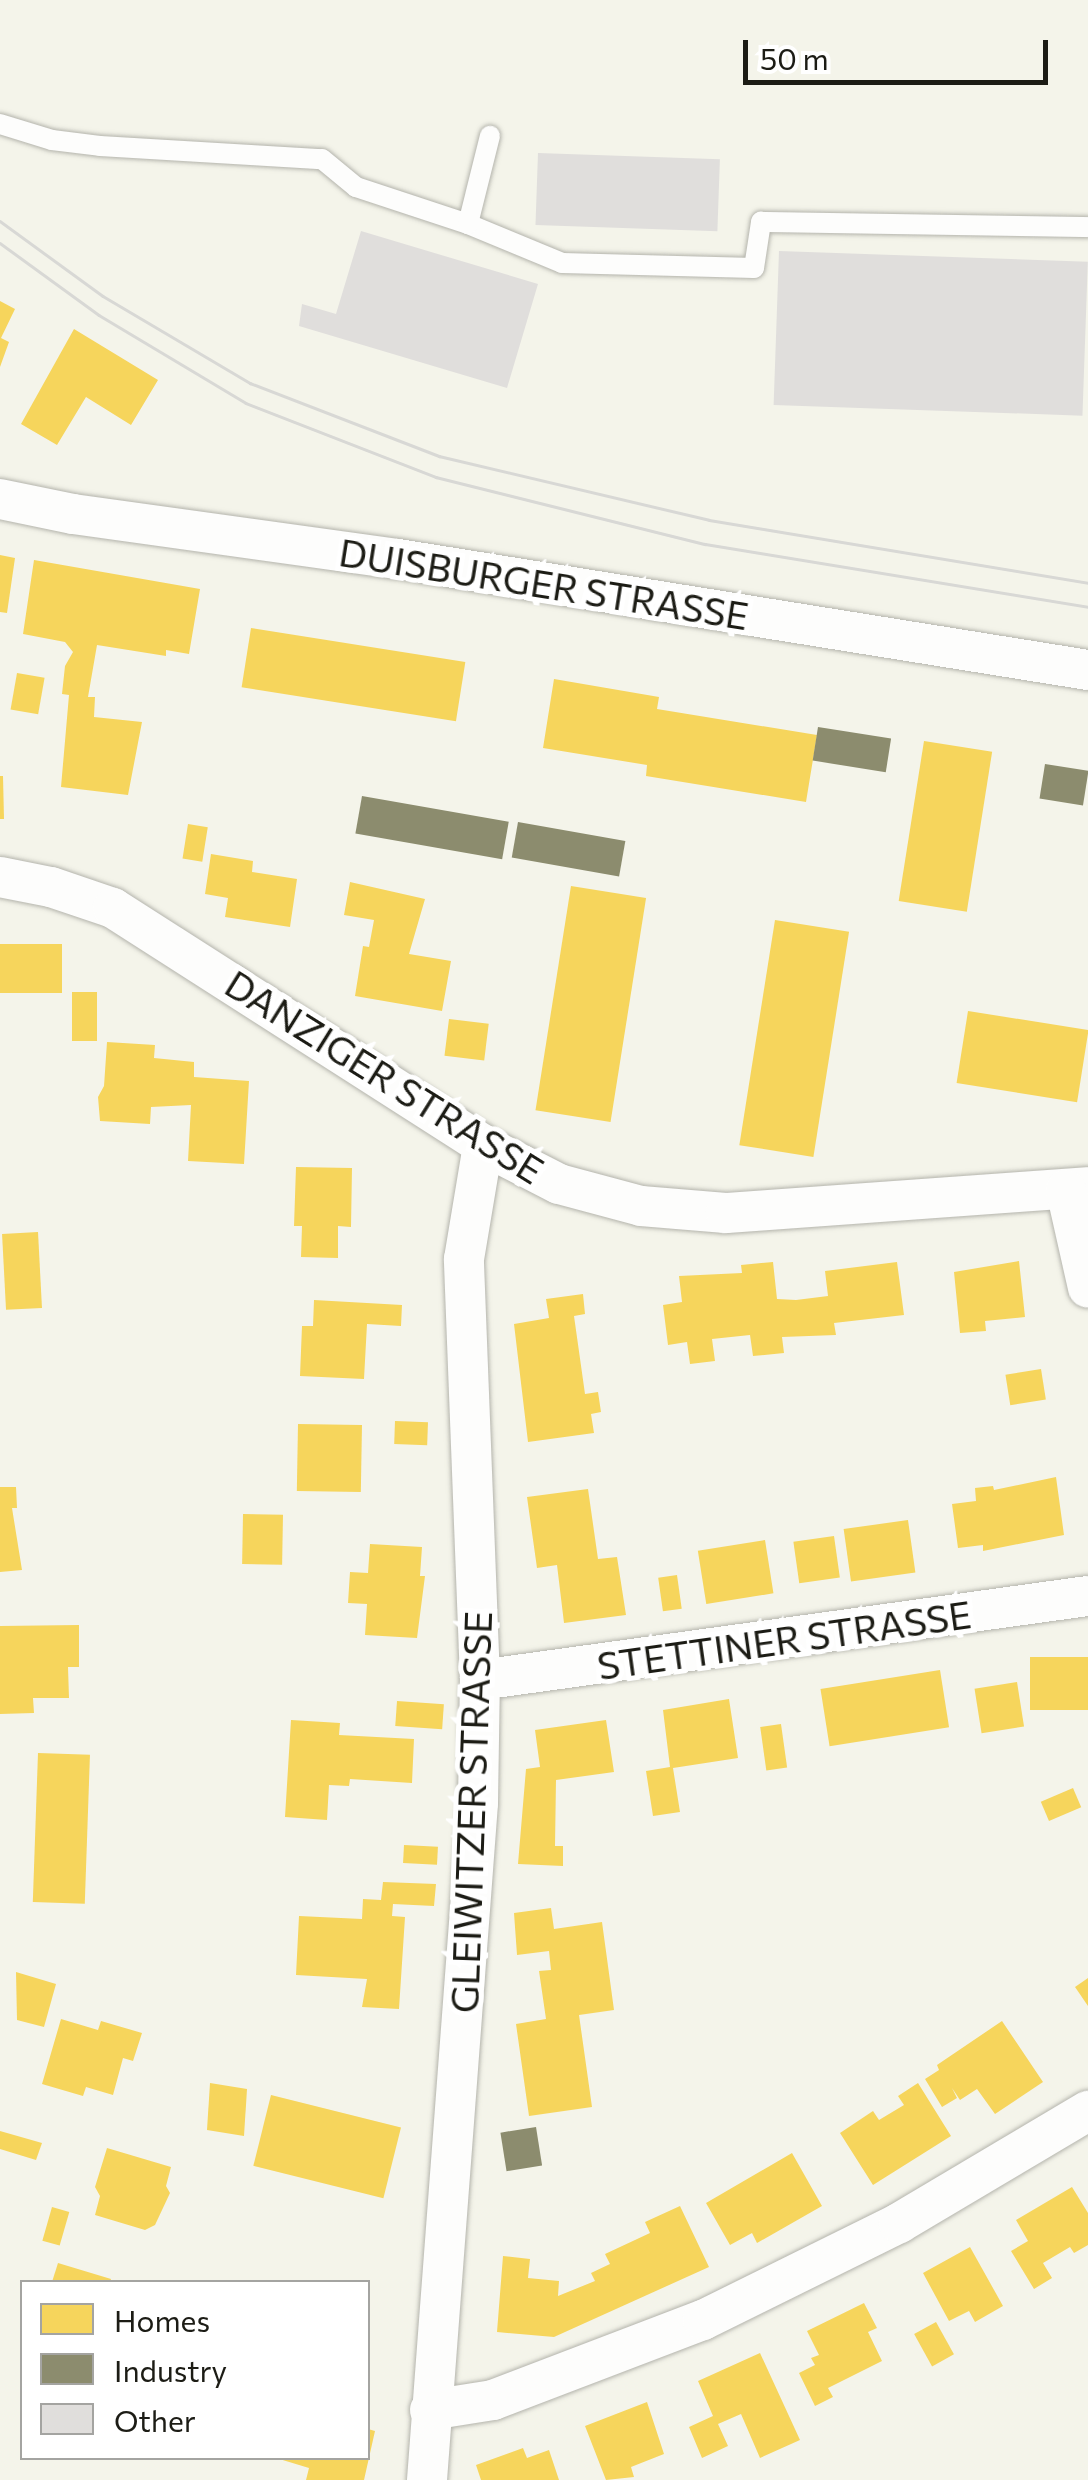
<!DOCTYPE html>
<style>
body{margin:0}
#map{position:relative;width:1088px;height:2480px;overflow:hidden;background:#f4f4ea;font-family:Commissioner,sans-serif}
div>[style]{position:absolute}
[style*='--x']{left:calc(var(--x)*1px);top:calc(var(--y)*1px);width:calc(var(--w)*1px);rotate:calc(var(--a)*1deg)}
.homes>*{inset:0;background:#f6d55c;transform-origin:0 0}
.industry>*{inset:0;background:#8c8c6e;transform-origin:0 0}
.building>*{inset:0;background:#e0dedc;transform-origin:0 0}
.roads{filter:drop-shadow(0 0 2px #b4b4ac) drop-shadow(0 0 2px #b4b4ac)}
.service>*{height:20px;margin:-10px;padding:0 10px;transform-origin:10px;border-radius:10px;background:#fdfdfc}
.minor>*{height:40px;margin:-20px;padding:0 20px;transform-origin:20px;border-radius:20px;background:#fdfdfc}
.tram>*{height:2.5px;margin:-1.25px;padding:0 1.25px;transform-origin:1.25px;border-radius:1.25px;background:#d8d8d5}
span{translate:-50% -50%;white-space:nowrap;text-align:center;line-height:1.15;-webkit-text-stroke:10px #fff;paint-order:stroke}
.street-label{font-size:38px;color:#1c1c15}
.legend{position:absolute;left:20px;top:2280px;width:350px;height:180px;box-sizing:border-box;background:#fff;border:2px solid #a4a4a1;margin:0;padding:12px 18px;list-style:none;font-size:30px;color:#1c1c15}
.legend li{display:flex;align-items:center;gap:20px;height:50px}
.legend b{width:50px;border:2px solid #a4a4a1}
.scale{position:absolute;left:743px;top:40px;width:305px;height:45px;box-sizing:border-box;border:5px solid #1c1c15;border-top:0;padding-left:12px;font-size:30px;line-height:35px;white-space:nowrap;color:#1c1c15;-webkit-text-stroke:8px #fff;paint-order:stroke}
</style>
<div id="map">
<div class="homes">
<i style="clip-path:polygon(0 301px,15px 309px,1px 338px,9px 342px,0 367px)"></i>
<i style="clip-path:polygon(74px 329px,158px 380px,131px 425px,86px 397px,57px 445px,21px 424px)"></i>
<i style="clip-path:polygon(0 555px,15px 558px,7px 613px,0 612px)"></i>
<i style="clip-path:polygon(34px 560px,200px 589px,189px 654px,166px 650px,166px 656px,97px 645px,88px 697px,95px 697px,94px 717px,142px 722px,128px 795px,61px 787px,69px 695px,62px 694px,65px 666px,73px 652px,65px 642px,23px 634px)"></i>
<i style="left:251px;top:628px;width:217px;height:60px;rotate:9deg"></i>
<i style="left:17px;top:673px;width:28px;height:37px;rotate:10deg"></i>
<i style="clip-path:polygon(554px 679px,659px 697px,657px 709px,817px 735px,806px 802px,646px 776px,647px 765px,543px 748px)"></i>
<i style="left:924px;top:741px;width:69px;height:162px;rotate:9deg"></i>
<i style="clip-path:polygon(0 776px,3px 776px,4px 819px,0 819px)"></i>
<i style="left:188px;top:824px;width:20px;height:35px;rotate:9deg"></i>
<i style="clip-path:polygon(211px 854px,253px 861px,252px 872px,297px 879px,290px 927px,225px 917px,228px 898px,205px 894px)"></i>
<i style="clip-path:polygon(350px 882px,425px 899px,409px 954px,451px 961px,442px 1011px,355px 996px,363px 946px,369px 947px,374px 920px,344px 915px)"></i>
<i style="left:571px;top:886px;width:76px;height:227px;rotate:9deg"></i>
<i style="left:775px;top:920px;width:75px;height:228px;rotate:9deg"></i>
<i style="left:0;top:944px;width:62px;height:49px"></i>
<i style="left:72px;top:992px;width:25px;height:49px"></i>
<i style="left:968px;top:1011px;width:122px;height:73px;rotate:9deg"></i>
<i style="left:449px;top:1019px;width:40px;height:37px;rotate:7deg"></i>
<i style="clip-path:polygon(107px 1042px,155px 1045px,154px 1058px,194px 1062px,194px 1077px,249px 1081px,244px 1164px,188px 1161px,191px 1105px,151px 1107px,150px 1124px,100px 1121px,98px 1097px,104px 1086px)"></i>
<i style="clip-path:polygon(296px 1167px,352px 1168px,351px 1227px,338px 1226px,338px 1258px,301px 1257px,302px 1226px,294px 1226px)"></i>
<i style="left:38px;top:1232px;width:76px;height:36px;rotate:87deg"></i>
<i style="clip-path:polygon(1019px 1261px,1025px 1317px,985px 1321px,986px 1331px,960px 1333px,954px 1272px)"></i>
<i style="clip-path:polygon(773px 1262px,777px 1299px,796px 1300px,828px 1296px,825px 1271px,897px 1262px,904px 1315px,834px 1323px,836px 1335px,782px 1337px,784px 1353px,753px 1356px,750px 1335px,712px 1339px,715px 1361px,690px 1364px,687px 1342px,668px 1345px,663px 1305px,682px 1302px,679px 1276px,742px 1273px,741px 1265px)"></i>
<i style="clip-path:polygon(583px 1294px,585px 1314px,574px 1316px,585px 1394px,598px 1392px,601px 1412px,591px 1414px,594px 1433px,528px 1442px,514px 1324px,549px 1318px,546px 1299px)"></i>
<i style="clip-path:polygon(314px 1300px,402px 1305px,401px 1326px,367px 1324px,364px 1379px,300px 1376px,302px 1326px,313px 1326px)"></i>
<i style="left:1041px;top:1369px;width:31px;height:36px;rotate:81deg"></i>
<i style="left:395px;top:1421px;width:33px;height:23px;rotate:2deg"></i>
<i style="left:298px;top:1424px;width:64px;height:67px;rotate:1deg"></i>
<i style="clip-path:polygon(1056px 1477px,1064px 1535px,983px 1551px,983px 1545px,958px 1548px,952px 1504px,976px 1501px,975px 1488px,993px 1486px,994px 1490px)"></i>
<i style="clip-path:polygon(0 1487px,16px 1487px,17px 1508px,12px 1508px,22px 1570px,0 1572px)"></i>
<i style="clip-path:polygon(588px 1489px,598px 1559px,617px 1557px,626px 1615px,564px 1623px,557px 1565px,537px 1568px,527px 1497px)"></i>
<i style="left:243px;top:1514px;width:40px;height:50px;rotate:1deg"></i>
<i style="left:908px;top:1520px;width:53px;height:65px;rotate:82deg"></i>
<i style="left:834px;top:1536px;width:42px;height:41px;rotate:82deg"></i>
<i style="left:765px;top:1540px;width:54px;height:68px;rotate:81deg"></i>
<i style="clip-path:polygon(370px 1544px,422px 1547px,420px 1576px,425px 1576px,417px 1638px,365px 1635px,367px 1604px,348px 1603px,350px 1572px,368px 1573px)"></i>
<i style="left:677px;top:1575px;width:34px;height:19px;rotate:82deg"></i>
<i style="clip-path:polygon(79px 1625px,79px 1667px,68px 1667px,69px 1698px,33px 1698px,34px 1713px,0 1714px,0 1626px)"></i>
<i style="left:1088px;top:1657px;width:53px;height:58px;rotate:90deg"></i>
<i style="left:940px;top:1670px;width:58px;height:121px;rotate:81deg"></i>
<i style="left:1017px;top:1682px;width:45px;height:43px;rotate:81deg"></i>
<i style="clip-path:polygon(729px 1699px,738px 1758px,673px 1768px,680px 1812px,653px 1816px,646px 1771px,670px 1767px,663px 1710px)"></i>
<i style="left:397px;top:1701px;width:47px;height:25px;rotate:4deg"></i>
<i style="clip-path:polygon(291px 1720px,340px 1723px,339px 1735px,414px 1739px,412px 1783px,350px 1779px,349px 1786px,329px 1785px,327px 1820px,285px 1817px)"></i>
<i style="clip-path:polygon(606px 1720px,614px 1772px,556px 1780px,555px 1846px,563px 1846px,563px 1866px,518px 1864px,526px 1769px,540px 1767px,535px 1730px)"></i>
<i style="left:781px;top:1724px;width:44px;height:21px;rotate:82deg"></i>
<i style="left:38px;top:1753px;width:52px;height:149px;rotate:2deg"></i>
<i style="left:1073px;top:1788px;width:21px;height:35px;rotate:67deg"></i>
<i style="left:404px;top:1845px;width:34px;height:18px;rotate:3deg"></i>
<i style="clip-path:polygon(383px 1882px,436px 1884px,434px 1906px,393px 1904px,392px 1916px,405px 1917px,399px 2009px,362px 2007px,367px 1979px,296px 1975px,299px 1916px,362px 1919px,363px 1899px,381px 1900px)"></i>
<i style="clip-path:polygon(551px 1908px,554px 1929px,602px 1922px,614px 2010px,579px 2015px,592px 2107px,529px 2116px,516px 2024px,546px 2019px,539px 1971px,551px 1970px,549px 1951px,517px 1955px,514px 1913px)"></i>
<i style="clip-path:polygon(16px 1972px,56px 1984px,44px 2027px,17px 2020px)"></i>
<i style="clip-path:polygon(1088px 1978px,1088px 2006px,1075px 1987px)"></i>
<i style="clip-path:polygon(61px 2019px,98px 2030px,101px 2021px,142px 2033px,133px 2061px,123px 2058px,113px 2095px,86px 2087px,83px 2096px,42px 2084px)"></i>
<i style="clip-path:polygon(1002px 2021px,1043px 2082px,995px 2114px,977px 2089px,960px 2100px,952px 2088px,957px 2098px,942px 2107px,925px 2079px,939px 2070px,937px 2065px)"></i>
<i style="clip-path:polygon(210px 2083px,247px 2089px,244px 2136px,207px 2130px)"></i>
<i style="clip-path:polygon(918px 2083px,951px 2136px,873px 2185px,840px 2133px,873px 2111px,879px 2120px,904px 2105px,898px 2096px)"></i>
<i style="left:271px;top:2095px;width:134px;height:73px;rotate:14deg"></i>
<i style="clip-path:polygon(0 2131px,42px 2143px,36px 2160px,0 2149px)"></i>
<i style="clip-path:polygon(107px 2148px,171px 2167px,166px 2186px,170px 2193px,155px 2225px,145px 2230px,95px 2215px,100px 2196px,95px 2187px)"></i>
<i style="clip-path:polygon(792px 2153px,822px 2206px,757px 2243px,752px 2233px,730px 2245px,706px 2203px)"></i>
<i style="clip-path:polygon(1072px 2187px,1088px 2213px,1088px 2245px,1074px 2253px,1070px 2247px,1043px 2263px,1052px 2278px,1034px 2289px,1011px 2251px,1028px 2241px,1016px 2220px)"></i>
<i style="clip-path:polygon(680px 2206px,709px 2267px,554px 2337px,497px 2332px,503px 2256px,530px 2259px,528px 2278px,559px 2281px,558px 2296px,595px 2281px,591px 2273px,610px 2264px,605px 2254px,650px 2233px,645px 2222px)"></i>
<i style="left:52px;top:2207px;width:18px;height:35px;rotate:16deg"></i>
<i style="clip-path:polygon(970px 2247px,1003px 2306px,975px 2322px,969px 2311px,949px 2321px,923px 2273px)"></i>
<i style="clip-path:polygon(58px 2263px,111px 2279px,110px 2282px,52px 2282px)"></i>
<i style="clip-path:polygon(864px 2303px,877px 2328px,868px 2332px,882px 2361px,828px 2388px,833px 2397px,815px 2406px,799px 2373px,815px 2365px,811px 2358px,819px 2355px,807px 2331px)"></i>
<i style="left:936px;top:2322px;width:37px;height:25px;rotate:61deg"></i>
<i style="clip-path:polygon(760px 2353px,800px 2440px,760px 2458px,741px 2414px,718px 2424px,728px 2446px,702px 2458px,689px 2427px,713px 2416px,698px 2381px)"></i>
<i style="clip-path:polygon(647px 2402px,664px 2454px,631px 2467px,634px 2477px,606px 2480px,585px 2426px)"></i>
<i style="clip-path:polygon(368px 2429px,375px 2431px,364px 2480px,306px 2480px,309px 2468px,276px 2458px,368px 2458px)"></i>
<i style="clip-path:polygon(523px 2448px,527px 2458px,549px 2450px,559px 2480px,481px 2480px,476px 2465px)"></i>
</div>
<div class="industry">
<i style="left:818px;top:727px;width:74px;height:34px;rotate:9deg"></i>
<i style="left:1045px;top:764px;width:44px;height:35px;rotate:9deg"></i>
<i style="left:362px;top:796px;width:149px;height:38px;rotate:10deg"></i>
<i style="left:518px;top:822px;width:109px;height:36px;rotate:10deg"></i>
<i style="left:536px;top:2127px;width:39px;height:36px;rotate:81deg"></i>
</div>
<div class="building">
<i style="left:538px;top:153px;width:182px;height:72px;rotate:2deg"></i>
<i style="clip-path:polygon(361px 231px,538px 284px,507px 388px,299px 326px,302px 304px,336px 314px)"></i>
<i style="left:779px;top:251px;width:309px;height:154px;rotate:2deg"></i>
</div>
<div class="roads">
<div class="service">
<i style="--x:0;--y:124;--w:54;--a:17.1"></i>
<i style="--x:52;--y:140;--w:48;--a:7.1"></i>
<i style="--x:100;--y:146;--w:222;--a:3.4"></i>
<i style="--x:322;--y:159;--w:44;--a:39.5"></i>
<i style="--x:356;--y:187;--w:118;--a:18.3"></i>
<i style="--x:468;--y:224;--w:102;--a:22.5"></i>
<i style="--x:562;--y:263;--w:192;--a:1.5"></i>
<i style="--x:754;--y:268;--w:47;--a:-81.3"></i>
<i style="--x:761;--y:222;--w:327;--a:0.9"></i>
<i style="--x:468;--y:224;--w:91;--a:-76"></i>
</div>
<div class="minor">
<i style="--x:0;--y:499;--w:75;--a:11.6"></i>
<i style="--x:73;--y:514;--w:328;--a:7.9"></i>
<i style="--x:398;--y:559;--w:699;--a:9.14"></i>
<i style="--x:0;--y:877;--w:52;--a:11.1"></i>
<i style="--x:51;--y:887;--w:65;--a:18.7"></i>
<i style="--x:113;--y:908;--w:439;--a:32.6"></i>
<i style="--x:483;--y:1145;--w:85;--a:27.2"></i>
<i style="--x:559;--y:1184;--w:85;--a:15"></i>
<i style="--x:641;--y:1206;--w:85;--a:4.7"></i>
<i style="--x:726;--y:1213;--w:363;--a:-4.1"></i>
<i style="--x:1066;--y:1190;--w:100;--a:77.3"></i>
<i style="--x:480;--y:1680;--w:614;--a:-7.87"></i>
<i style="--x:430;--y:2410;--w:64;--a:-9"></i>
<i style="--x:493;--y:2400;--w:225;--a:-20.9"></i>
<i style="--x:703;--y:2320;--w:219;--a:-26.3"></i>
<i style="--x:899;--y:2223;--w:220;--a:-30.7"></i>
<i style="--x:427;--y:2480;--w:679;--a:-85.69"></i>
<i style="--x:478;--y:1803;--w:123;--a:-89.1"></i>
<i style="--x:480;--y:1680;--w:421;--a:-92.2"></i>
<i style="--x:464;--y:1259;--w:116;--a:-80.5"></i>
</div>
</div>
<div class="tram">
<i style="--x:0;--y:221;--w:127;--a:36.1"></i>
<i style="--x:103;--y:296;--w:171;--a:30.6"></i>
<i style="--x:250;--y:383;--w:203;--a:21.1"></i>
<i style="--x:439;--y:456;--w:277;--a:13.3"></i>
<i style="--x:709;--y:520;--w:384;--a:9.4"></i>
<i style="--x:0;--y:243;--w:122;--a:36"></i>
<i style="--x:99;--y:315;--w:171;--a:30.9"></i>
<i style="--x:246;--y:403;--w:204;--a:21.3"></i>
<i style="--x:436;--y:477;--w:277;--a:14"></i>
<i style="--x:705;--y:544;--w:388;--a:9.3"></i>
</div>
<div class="street-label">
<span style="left:544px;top:583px;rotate:9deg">DUISBURGER STRASSE</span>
<span style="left:385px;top:1076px;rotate:32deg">DANZIGER STRASSE</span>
<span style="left:784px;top:1639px;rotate:-8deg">STETTINER STRASSE</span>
<span style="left:470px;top:1812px;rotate:-88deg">GLEIWITZER STRASSE</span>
</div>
<ul class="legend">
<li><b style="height:28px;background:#f6d55c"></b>Homes</li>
<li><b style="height:28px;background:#8c8c6e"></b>Industry</li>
<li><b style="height:28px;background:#e0dedc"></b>Other</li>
</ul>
<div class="scale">50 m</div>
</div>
